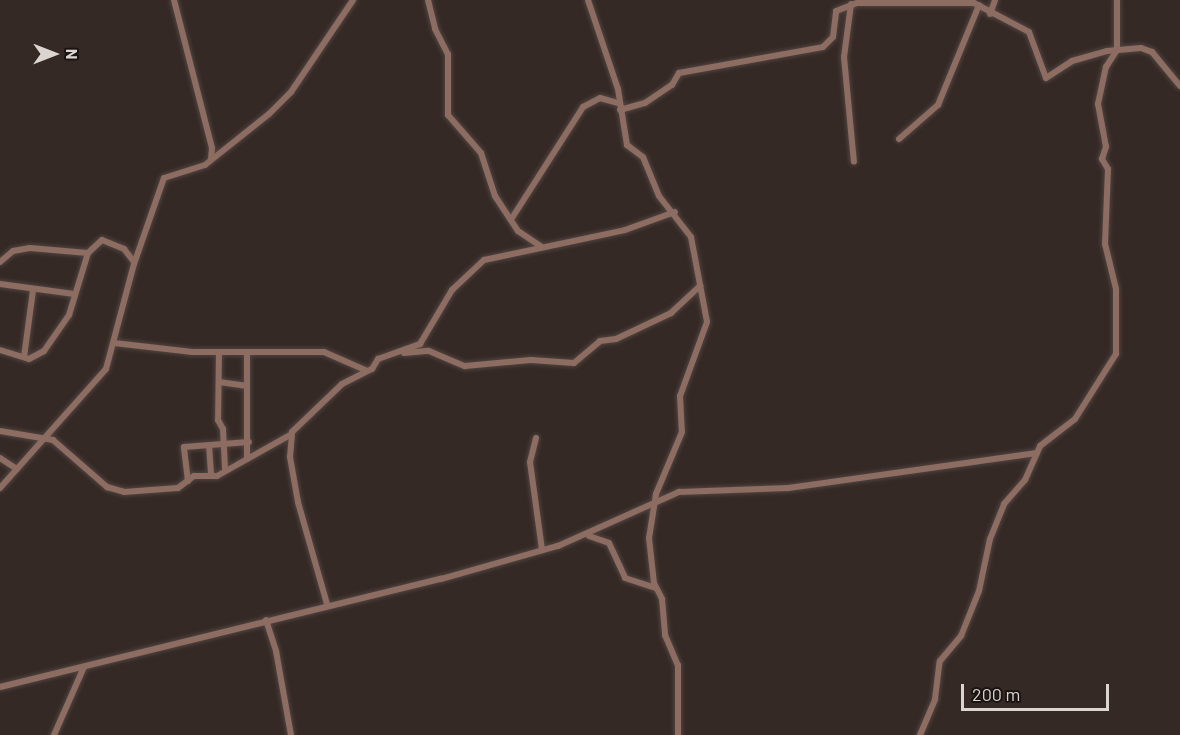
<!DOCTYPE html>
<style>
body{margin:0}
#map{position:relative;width:1180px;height:735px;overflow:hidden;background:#352925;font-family:Barlow,sans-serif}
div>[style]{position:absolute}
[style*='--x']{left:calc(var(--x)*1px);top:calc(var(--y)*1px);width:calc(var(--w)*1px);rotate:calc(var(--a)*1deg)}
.roads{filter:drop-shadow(0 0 2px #504441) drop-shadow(0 0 2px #504441)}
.minor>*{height:6px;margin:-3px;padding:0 3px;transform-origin:3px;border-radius:3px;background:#8d6c61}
span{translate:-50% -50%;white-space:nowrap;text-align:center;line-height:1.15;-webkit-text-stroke:4.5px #191311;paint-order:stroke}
.north{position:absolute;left:24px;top:24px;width:60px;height:60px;-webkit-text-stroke:4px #191311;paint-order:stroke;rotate:90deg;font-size:16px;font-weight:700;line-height:24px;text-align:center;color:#dcd4d1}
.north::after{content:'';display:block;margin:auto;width:21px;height:27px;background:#dcd4d1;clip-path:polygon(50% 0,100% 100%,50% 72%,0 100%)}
.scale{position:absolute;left:961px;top:684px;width:148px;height:27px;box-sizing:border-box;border:3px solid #dcd4d1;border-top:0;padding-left:8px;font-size:18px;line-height:21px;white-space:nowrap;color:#dcd4d1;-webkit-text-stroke:4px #191311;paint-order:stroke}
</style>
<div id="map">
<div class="roads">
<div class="minor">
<i style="--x:174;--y:0;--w:153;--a:75.6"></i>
<i style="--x:212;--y:148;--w:11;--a:95"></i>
<i style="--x:428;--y:0;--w:30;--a:76"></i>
<i style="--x:435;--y:29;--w:28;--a:63"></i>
<i style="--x:448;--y:54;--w:61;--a:90"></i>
<i style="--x:448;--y:115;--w:50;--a:49"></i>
<i style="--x:481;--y:153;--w:45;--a:72"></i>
<i style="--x:495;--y:196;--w:42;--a:56.7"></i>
<i style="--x:518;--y:231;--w:27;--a:34"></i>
<i style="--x:588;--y:0;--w:94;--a:71.4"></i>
<i style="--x:618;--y:89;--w:57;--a:80.9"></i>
<i style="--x:627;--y:145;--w:20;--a:37"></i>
<i style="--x:643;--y:157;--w:42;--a:67.7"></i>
<i style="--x:659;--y:196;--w:52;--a:52"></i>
<i style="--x:691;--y:237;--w:86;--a:79.3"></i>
<i style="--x:707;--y:322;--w:79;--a:110"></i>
<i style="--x:680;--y:396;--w:36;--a:87"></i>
<i style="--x:682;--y:432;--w:67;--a:112.8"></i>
<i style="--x:656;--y:494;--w:45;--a:99"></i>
<i style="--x:649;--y:538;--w:45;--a:83.7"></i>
<i style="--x:654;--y:583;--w:18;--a:63"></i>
<i style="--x:662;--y:599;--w:36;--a:85"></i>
<i style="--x:665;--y:635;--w:33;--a:67"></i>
<i style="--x:678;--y:665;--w:70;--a:90"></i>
<i style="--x:851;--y:4;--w:53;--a:97.5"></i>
<i style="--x:844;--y:57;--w:105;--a:84.6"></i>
<i style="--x:990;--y:14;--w:15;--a:-70"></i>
<i style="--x:620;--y:110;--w:26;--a:-16"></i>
<i style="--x:645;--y:103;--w:32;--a:-34"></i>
<i style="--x:672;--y:85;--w:14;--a:-60"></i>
<i style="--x:679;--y:73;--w:146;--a:-10.2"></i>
<i style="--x:823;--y:47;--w:14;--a:-45"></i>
<i style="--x:833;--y:37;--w:26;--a:-83"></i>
<i style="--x:836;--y:11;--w:22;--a:-21"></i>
<i style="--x:857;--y:3;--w:117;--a:0"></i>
<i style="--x:974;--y:3;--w:62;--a:27.8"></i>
<i style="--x:1029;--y:32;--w:49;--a:69.7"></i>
<i style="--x:1046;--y:78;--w:31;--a:-33"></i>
<i style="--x:1072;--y:61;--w:36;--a:-16"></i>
<i style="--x:1107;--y:51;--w:34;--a:-5"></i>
<i style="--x:1141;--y:48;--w:12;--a:20"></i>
<i style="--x:1152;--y:52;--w:44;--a:50.5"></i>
<i style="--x:899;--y:139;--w:52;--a:-41.1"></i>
<i style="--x:938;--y:105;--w:108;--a:-67.7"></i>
<i style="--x:512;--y:218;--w:132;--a:-57.4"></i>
<i style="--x:583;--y:107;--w:19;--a:-28"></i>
<i style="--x:600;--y:98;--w:19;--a:16"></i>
<i style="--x:0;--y:262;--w:17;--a:-40"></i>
<i style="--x:13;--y:251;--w:17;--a:-10"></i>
<i style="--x:30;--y:248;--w:58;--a:4.9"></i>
<i style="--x:88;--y:253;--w:19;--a:-43"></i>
<i style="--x:102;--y:240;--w:24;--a:22"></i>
<i style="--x:124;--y:249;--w:16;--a:52"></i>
<i style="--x:0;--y:284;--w:75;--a:7.7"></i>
<i style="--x:114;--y:343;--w:79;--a:6.6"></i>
<i style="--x:192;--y:352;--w:132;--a:0"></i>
<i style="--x:324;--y:352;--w:45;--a:23.7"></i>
<i style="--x:0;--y:350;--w:30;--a:17"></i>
<i style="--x:29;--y:359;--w:17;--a:-28"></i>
<i style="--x:44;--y:351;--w:44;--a:-55.2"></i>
<i style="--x:69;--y:315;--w:65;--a:-73"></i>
<i style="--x:219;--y:352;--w:68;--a:90.8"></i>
<i style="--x:218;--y:420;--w:10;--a:61"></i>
<i style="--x:223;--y:429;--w:40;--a:87.1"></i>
<i style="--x:404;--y:353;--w:25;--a:-5"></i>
<i style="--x:429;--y:351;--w:39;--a:23"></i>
<i style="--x:465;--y:366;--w:66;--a:-5.2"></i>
<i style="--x:531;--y:360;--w:43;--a:4"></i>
<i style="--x:574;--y:363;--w:34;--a:-40"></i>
<i style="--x:600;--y:341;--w:16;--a:-7"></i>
<i style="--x:616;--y:339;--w:61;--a:-25.3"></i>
<i style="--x:671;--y:313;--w:40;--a:-43"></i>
<i style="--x:24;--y:357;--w:68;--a:-82.3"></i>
<i style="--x:219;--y:382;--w:27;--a:8"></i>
<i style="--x:0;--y:431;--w:54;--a:9.6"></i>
<i style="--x:53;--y:440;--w:72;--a:41"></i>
<i style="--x:107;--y:487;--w:18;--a:16"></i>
<i style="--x:124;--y:492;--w:54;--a:-4.2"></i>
<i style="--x:178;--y:488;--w:20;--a:-37"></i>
<i style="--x:194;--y:476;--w:23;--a:0"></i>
<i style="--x:217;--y:476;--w:84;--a:-29.3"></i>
<i style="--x:536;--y:438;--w:25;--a:104"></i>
<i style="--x:530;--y:462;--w:89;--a:82.2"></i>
<i style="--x:209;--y:445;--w:31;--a:86"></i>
<i style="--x:0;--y:458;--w:20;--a:33"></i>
<i style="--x:247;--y:459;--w:106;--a:-90"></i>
<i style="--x:188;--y:481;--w:34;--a:-97"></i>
<i style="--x:184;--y:447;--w:65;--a:-4.4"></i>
<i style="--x:0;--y:488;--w:159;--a:-48.3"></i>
<i style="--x:106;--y:369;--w:109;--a:-75.1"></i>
<i style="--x:134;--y:264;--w:91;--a:-70.8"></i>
<i style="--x:164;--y:178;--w:43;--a:-17.6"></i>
<i style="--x:205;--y:165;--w:82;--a:-38.6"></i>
<i style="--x:269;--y:114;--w:31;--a:-45"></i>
<i style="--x:291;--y:92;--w:111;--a:-56"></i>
<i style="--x:589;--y:536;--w:21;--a:19"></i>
<i style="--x:609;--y:543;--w:38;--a:65"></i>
<i style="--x:625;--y:578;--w:32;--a:18"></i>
<i style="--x:327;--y:604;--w:106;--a:-105.9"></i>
<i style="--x:298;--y:502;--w:46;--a:-100.1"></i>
<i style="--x:290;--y:457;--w:25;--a:-85"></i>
<i style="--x:292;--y:432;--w:69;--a:-43.8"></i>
<i style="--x:342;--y:384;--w:34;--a:-27"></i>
<i style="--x:372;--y:369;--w:12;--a:-59"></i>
<i style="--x:378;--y:359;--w:45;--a:-19.7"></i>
<i style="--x:420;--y:344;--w:63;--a:-59.3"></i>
<i style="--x:452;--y:290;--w:44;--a:-43.2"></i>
<i style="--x:484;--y:260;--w:144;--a:-12"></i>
<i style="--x:625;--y:230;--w:53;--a:-19.8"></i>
<i style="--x:266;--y:620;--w:33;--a:72"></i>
<i style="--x:276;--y:651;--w:85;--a:79.9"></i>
<i style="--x:0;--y:687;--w:454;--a:-13.8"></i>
<i style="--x:441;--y:579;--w:122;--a:-15.8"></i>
<i style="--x:558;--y:546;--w:133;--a:-24.1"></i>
<i style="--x:679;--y:492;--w:109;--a:-2.1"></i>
<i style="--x:788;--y:488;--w:250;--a:-8"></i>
<i style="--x:54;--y:735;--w:74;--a:-66.2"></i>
<i style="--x:920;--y:735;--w:39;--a:-67"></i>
<i style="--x:935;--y:699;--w:38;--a:-83"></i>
<i style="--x:940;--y:661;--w:33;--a:-50"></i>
<i style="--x:961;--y:636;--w:48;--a:-68.2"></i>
<i style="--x:979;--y:591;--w:53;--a:-78.1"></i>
<i style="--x:990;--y:539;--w:38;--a:-68"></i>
<i style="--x:1004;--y:504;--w:32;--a:-49"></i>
<i style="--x:1025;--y:480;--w:37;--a:-66"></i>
<i style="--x:1040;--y:446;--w:44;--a:-37.6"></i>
<i style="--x:1075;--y:419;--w:77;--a:-57.8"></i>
<i style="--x:1116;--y:354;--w:65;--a:-90"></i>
<i style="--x:1116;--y:289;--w:46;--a:-103.7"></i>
<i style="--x:1105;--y:244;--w:75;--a:-87.7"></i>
<i style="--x:1108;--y:169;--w:12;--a:-121"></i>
<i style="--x:1102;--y:159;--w:13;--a:-72"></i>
<i style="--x:1106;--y:147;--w:44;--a:-100.5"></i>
<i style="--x:1098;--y:104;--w:38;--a:-78"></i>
<i style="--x:1106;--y:67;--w:20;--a:-57"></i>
<i style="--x:1117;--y:50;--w:50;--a:-90"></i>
</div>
</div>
<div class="north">N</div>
<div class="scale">200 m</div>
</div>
